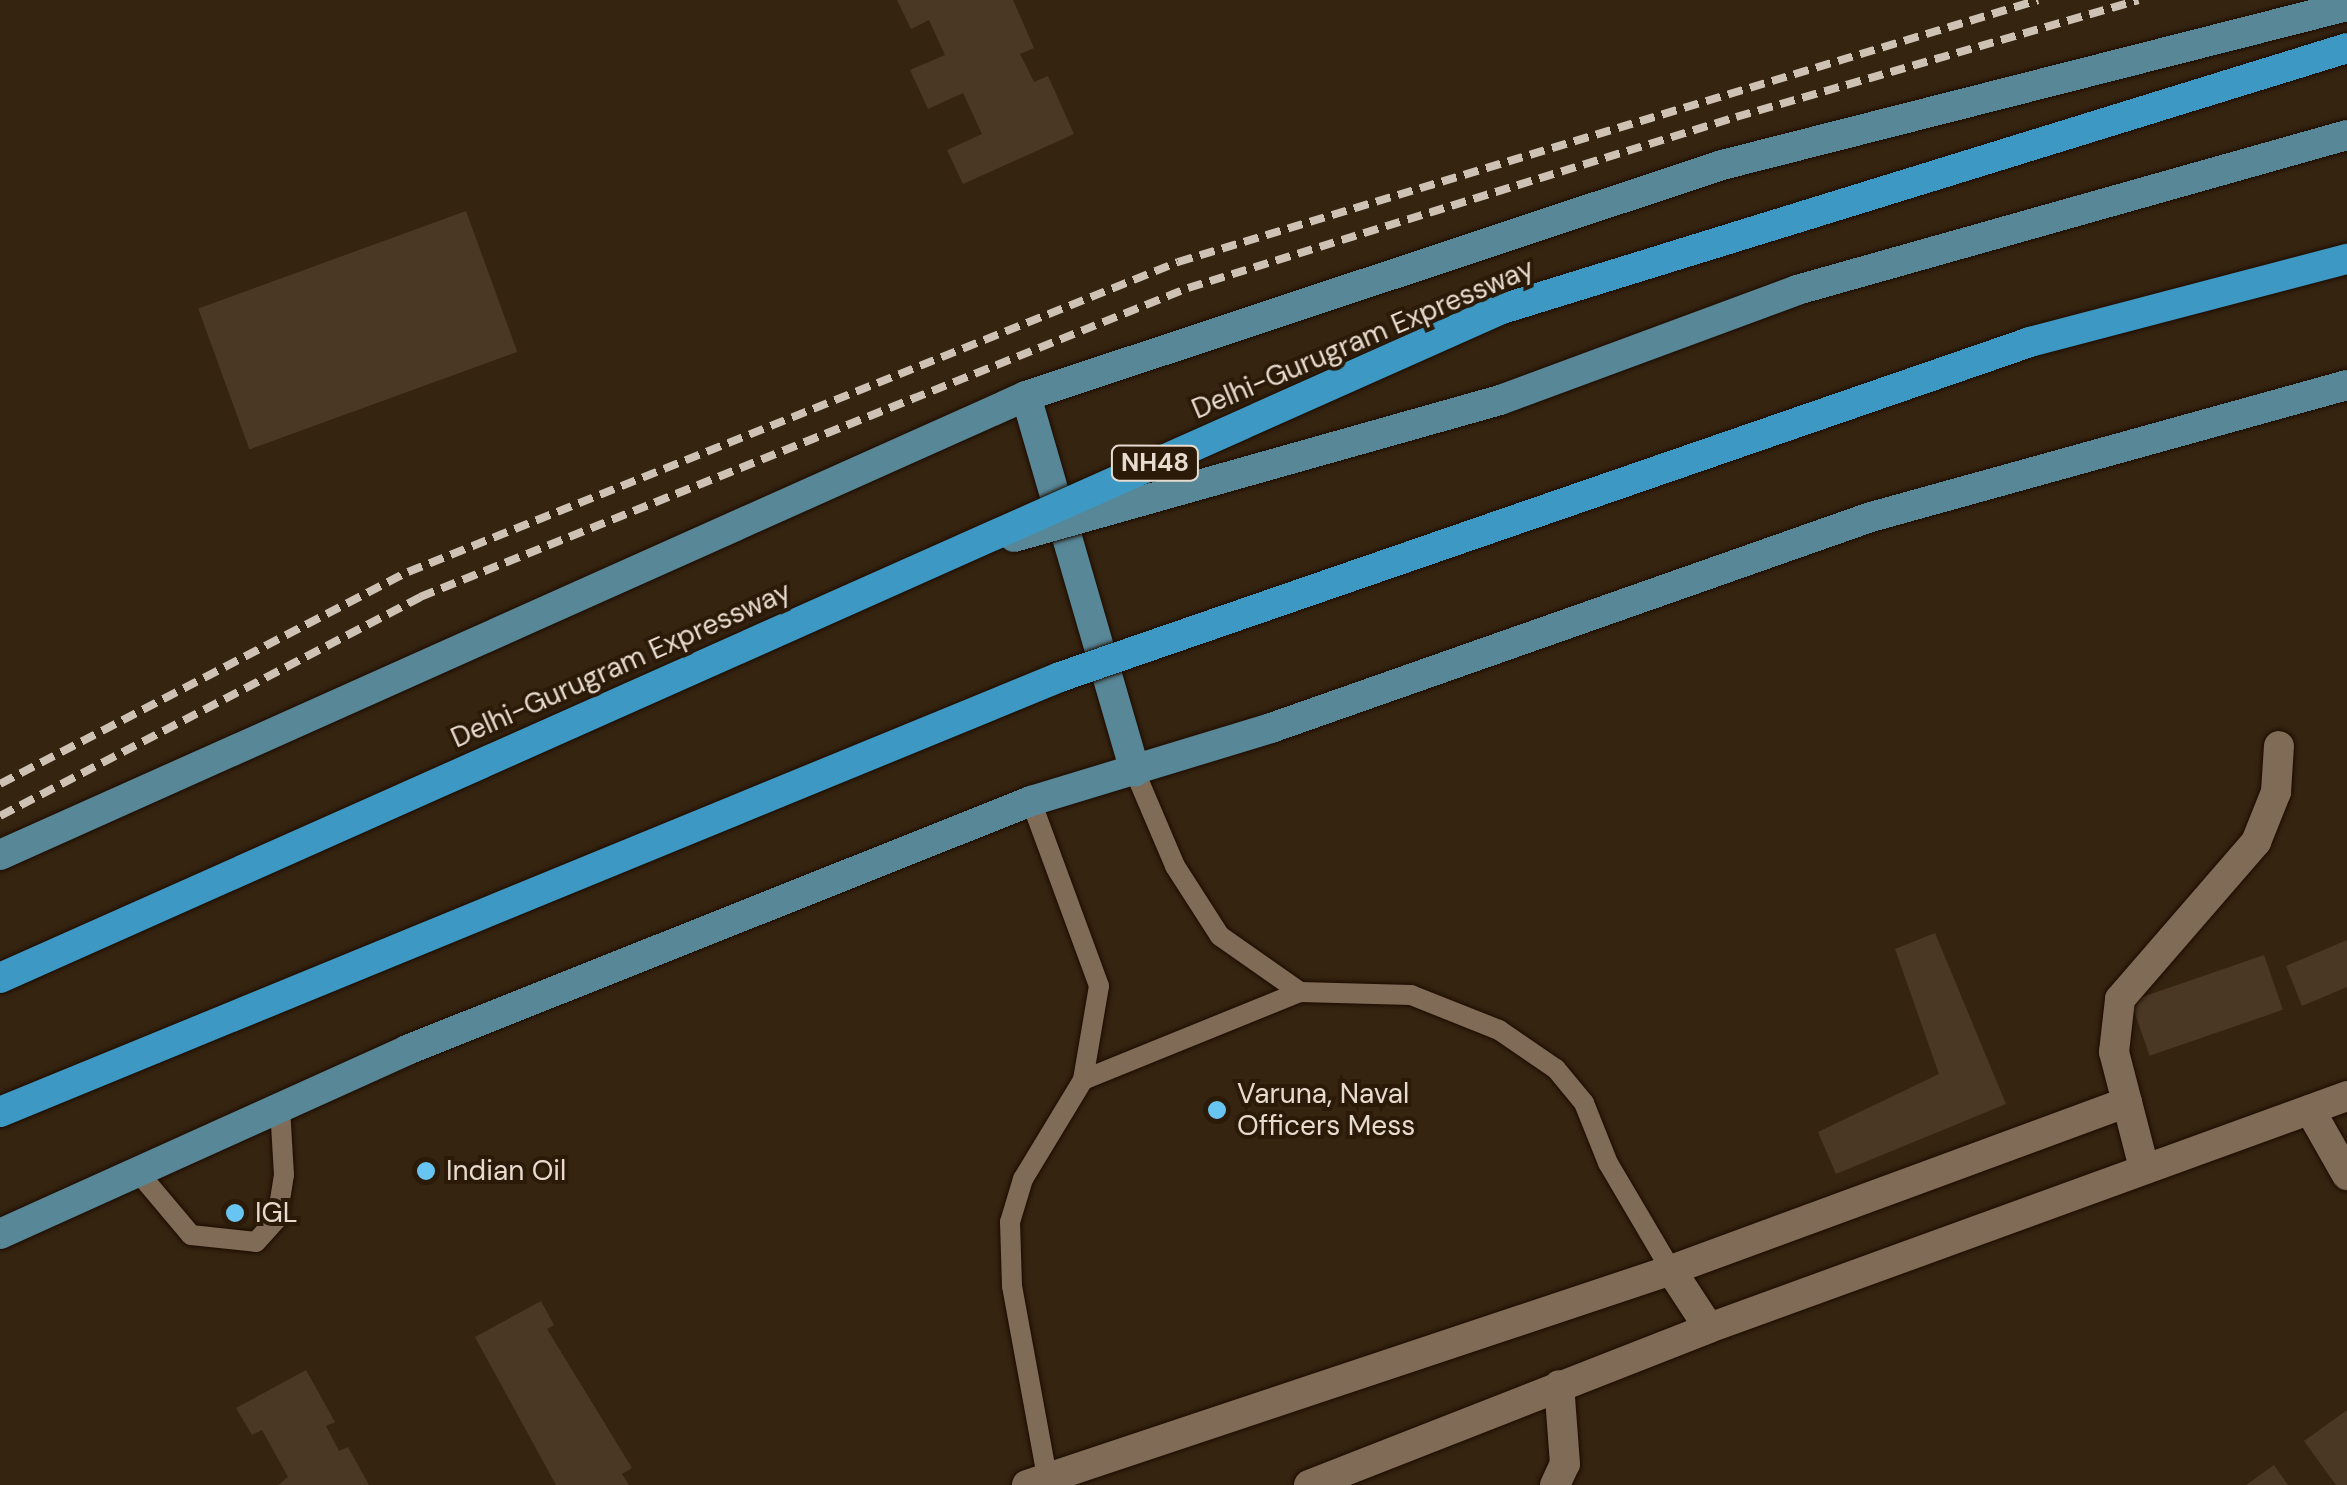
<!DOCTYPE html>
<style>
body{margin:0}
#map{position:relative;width:2347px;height:1485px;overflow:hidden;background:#352410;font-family:"DM Sans",sans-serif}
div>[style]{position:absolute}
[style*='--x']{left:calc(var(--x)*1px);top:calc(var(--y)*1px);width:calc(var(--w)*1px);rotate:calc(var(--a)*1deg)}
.building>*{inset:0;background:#4a3824;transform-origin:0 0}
.roads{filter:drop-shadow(0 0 2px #1c0c00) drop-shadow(0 0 2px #1c0c00)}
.lane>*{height:20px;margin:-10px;padding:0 10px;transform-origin:10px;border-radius:10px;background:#806b56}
.street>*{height:30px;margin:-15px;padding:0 15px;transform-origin:15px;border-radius:15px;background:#806b56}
.primary>*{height:30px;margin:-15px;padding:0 15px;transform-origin:15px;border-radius:15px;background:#588797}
.rail>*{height:8px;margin-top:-4px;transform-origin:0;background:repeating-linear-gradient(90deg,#cec2b4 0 15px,transparent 0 23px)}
.bridges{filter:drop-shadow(0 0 2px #1c0c00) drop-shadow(0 0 2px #1c0c00)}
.primary-bridge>*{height:30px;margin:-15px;padding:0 15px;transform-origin:15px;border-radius:15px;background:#588797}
.highway-bridge>*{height:30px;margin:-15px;padding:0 15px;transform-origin:15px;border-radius:15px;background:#3d99c3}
.dots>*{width:28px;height:28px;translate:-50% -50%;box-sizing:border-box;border:5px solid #2b1a07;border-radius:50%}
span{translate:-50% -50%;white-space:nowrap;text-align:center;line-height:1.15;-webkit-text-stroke:8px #2b1a07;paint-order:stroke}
.shield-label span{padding:2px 8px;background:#2b1a07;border:2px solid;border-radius:8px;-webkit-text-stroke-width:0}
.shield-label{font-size:25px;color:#e7dbcf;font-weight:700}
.street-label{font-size:28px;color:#e7dbcf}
.poi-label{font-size:28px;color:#e7dbcf}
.left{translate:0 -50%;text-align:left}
</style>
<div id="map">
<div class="building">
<i style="clip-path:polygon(897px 0,1013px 0,1034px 48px,1020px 54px,1034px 82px,1048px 76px,1074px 134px,963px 184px,947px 150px,982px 134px,963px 93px,928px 109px,910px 70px,945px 55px,929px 20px,911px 29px)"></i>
<i style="left:466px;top:211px;width:150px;height:285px;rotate:70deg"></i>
<i style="clip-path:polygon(1935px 933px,2006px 1104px,1836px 1174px,1818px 1132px,1939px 1074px,1895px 949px)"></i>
<i style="clip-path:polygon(2347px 940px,2347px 987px,2302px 1006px,2286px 966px)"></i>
<i style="left:2264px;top:955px;width:58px;height:141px;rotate:71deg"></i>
<i style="clip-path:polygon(541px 1301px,554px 1325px,547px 1329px,632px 1468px,622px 1474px,629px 1485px,556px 1485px,475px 1337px)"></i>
<i style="clip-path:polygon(306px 1370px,335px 1422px,326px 1426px,339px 1451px,348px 1447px,369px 1485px,278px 1485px,288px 1477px,262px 1430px,252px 1435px,236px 1408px)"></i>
<i style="clip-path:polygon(2347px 1410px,2347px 1485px,2336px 1485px,2304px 1441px)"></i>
<i style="clip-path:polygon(2274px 1465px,2288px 1485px,2246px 1485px)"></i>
</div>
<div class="roads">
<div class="lane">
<i style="--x:1135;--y:772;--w:102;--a:66.9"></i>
<i style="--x:1175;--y:866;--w:83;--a:57.3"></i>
<i style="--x:1220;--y:936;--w:98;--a:35"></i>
<i style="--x:1031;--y:801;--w:197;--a:69.8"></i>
<i style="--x:1099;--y:986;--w:95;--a:99.7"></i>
<i style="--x:1083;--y:1080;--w:116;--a:121.2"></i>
<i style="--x:1023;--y:1179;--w:45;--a:106.8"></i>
<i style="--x:1010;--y:1222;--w:64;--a:88.2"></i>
<i style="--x:1012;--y:1286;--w:194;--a:79.6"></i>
<i style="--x:1083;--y:1080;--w:234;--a:-22.1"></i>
<i style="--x:1300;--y:992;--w:111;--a:1.5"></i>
<i style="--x:1411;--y:995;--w:95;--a:21.7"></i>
<i style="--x:1499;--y:1030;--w:69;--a:34.4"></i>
<i style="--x:1556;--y:1069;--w:44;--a:50.5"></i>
<i style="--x:1584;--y:1103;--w:65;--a:68.2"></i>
<i style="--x:1608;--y:1163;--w:124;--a:59.5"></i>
<i style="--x:138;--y:1172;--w:82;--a:49.9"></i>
<i style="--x:191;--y:1235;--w:65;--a:6.1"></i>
<i style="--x:256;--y:1242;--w:31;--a:-48"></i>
<i style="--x:277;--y:1219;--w:45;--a:-81"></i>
<i style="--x:284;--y:1175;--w:67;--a:-93.4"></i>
</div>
<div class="street">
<i style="--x:2310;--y:1110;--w:75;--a:60.4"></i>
<i style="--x:2144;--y:1168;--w:120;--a:-104.5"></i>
<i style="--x:2114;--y:1052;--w:53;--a:-83.5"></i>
<i style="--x:2120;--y:999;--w:208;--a:-49.1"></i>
<i style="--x:2256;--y:842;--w:54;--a:-68.2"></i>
<i style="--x:2276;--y:792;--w:46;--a:-86.3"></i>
<i style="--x:1671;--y:1270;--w:69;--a:56.8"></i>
<i style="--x:1027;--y:1485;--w:679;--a:-18.46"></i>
<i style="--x:1671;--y:1270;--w:486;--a:-20.2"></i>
<i style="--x:1309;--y:1485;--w:430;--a:-21.4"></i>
<i style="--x:1709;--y:1328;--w:679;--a:-19.98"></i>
<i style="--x:1555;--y:1485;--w:23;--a:-65"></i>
<i style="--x:1565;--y:1464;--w:79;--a:-94.3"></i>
</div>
<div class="primary">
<i style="--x:1026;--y:396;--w:391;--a:73.8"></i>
<i style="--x:0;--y:855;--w:1124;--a:-24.1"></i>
<i style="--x:1026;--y:396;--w:733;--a:-18.36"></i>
<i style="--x:1722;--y:165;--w:645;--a:-14.27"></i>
<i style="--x:0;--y:1234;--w:447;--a:-24.3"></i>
<i style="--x:407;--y:1050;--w:672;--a:-21.75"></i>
<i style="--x:1031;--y:801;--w:251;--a:-16.9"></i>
<i style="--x:1271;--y:728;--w:636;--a:-19.38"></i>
<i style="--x:1871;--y:517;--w:494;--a:-15.5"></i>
</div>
</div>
<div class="rail">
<i style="--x:0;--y:784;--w:460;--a:-27.5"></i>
<i style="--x:408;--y:572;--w:830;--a:-21.93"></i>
<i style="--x:1178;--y:262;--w:899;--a:-16.94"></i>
<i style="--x:0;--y:816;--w:474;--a:-27.5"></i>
<i style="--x:420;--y:597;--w:828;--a:-21.92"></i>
<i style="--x:1188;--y:288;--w:574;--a:-17.33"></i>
<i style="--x:1736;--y:117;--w:419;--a:-16.2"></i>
</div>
<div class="bridges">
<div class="primary-bridge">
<i style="--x:1014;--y:537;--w:505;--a:-15.74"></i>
<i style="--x:1500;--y:400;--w:317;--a:-20.3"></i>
<i style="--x:1797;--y:290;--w:571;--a:-15.74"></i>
</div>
<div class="highway-bridge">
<i style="--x:0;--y:978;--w:1644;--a:-24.01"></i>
<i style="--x:1502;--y:309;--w:884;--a:-17.16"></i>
<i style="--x:0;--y:1112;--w:1146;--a:-22.31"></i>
<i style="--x:1060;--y:677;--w:1026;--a:-19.05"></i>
<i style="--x:2030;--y:342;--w:328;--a:-14.7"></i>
</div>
</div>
<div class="dots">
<i style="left:1217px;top:1110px;background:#68c4f0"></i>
<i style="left:426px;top:1171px;background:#68c4f0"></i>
<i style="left:235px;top:1213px;background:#68c4f0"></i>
</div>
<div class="shield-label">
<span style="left:1155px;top:463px">NH48</span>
</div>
<div class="street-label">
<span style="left:1363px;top:339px;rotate:-23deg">Delhi-Gurugram Expressway</span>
<span style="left:621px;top:665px;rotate:-24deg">Delhi-Gurugram Expressway</span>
</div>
<div class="poi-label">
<span class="left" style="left:1237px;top:1110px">Varuna, Naval<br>Officers Mess</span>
<span class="left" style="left:446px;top:1171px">Indian Oil</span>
<span class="left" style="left:255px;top:1213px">IGL</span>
</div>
</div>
